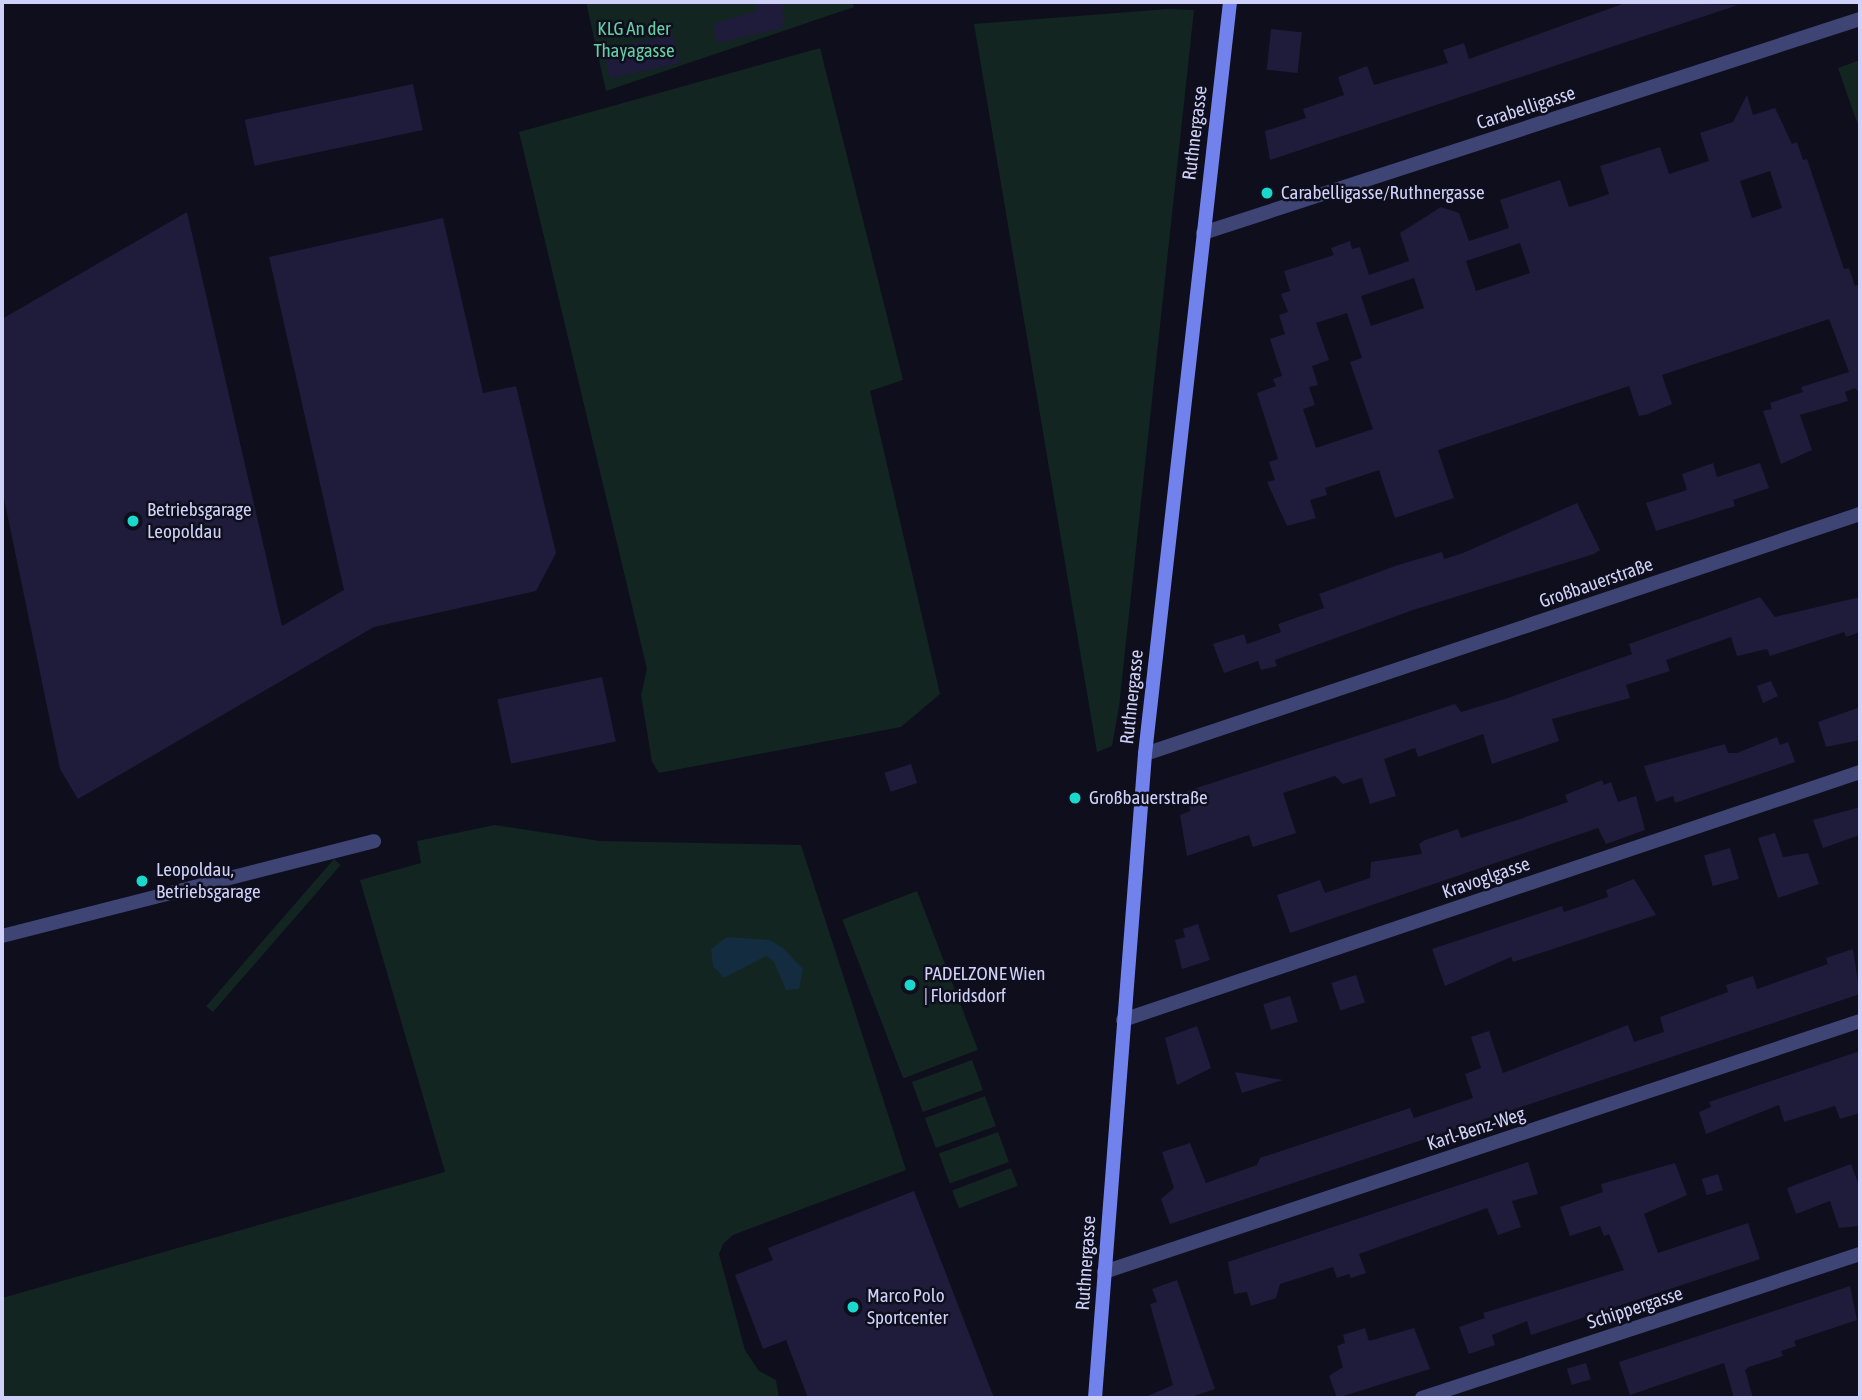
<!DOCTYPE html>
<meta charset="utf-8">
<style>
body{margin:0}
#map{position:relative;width:1862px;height:1400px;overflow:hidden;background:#0e0e1c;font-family:"Asap Condensed",sans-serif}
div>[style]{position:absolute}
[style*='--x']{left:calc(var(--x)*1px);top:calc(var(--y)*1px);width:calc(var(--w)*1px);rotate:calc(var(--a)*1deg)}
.green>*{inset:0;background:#122521;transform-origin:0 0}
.water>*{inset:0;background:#132c40}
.building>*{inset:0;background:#1e1c3a;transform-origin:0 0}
.street>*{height:14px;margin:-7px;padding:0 7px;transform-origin:7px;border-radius:7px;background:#3e4575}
.secondary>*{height:14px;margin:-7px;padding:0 7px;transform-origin:7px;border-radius:7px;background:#7182ed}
.dots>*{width:19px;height:19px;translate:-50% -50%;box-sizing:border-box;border:4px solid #0e0e1c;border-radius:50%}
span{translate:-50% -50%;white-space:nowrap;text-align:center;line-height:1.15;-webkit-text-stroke:5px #0e0e1c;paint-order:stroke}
.park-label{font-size:19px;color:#65cfa4}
.street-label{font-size:19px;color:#cfd1f9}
.poi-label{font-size:19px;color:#cfd1f9}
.left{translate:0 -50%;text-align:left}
.frame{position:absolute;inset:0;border:4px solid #cfd1f9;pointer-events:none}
</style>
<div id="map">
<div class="green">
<i style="clip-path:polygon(586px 2px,852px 2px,854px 7px,606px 91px)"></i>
<i style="clip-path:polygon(1168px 9px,1194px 10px,1119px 707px,1112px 746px,1097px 752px,974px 24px)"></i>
<i style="clip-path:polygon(820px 48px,903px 380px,870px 391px,940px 694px,901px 727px,659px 773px,652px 762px,641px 695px,647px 669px,519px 132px)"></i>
<i style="clip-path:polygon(1860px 60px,1860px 131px,1838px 68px)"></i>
<i style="clip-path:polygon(495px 825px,600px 841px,801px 845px,906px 1170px,733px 1235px,723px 1244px,719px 1254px,745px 1350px,759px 1371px,776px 1380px,779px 1398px,2px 1398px,2px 1298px,445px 1172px,360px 880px,421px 863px,417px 841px)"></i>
<i style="left:334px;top:859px;width:9px;height:195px;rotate:41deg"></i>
<i style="left:917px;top:891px;width:170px;height:80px;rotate:69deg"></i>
<i style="left:972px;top:1060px;width:32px;height:64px;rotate:70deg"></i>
<i style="left:985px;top:1096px;width:32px;height:64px;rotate:70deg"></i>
<i style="left:998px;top:1132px;width:32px;height:63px;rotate:70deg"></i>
<i style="left:1011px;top:1168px;width:19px;height:63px;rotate:69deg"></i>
</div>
<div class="water">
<i style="clip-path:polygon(727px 937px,770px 940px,783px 948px,803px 969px,799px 989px,786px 990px,774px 962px,766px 956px,724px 978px,713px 966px,711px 949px)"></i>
</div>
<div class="building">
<i style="clip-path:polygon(755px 2px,782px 2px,785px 22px,780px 29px,717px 43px,713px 24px,756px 11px)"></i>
<i style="clip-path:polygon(1628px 2px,1738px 5px,1270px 160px,1265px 131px,1306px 118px,1303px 109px,1344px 95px,1338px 77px,1367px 66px,1374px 85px,1448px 63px,1443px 50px,1464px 43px,1469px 59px)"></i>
<i style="left:1271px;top:29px;width:31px;height:41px;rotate:6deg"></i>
<i style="left:673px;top:35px;width:29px;height:71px;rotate:78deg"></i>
<i style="left:413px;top:84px;width:47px;height:172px;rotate:78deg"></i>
<i style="clip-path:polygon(evenodd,1747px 95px,1753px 115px,1775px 108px,1792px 144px,1797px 142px,1803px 160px,1807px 159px,1844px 269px,1849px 268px,1855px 286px,1860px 284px,1860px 394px,1855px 388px,1845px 392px,1848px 401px,1800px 415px,1812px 450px,1781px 464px,1763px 411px,1772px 409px,1770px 403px,1803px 392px,1801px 387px,1849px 372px,1829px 319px,1662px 375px,1672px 404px,1648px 414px,1639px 416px,1629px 386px,1438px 450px,1454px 498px,1395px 518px,1379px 470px,1325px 488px,1327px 495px,1310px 500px,1316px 518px,1287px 526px,1267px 482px,1275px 480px,1269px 462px,1278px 459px,1257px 393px,1276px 386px,1273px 379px,1282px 376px,1270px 339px,1285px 334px,1279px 315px,1288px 312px,1281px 294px,1290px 291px,1284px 271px,1334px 255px,1331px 248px,1350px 241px,1352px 249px,1360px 247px,1369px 275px,1409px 261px,1400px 233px,1441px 207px,1459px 213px,1469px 241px,1509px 228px,1500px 200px,1560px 180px,1569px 207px,1589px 201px,1609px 194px,1600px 166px,1660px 147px,1669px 174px,1709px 161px,1700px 133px,1733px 122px,1747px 95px,1770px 171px,1782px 208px,1752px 218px,1740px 181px,1770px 171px,1747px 95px,1520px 243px,1530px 273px,1476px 291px,1466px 261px,1520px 243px,1747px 95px,1414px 278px,1424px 308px,1371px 326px,1361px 296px,1414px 278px,1747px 95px,1347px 313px,1362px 358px,1350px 362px,1373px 429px,1316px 448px,1303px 409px,1315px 405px,1309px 387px,1318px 385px,1312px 366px,1329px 360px,1316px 323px,1347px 313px)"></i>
<i style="clip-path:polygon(187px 212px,282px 626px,344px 590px,269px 257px,443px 218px,483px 393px,516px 386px,556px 553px,536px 591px,374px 627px,78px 799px,60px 769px,2px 489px,2px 319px)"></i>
<i style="clip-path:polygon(1713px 463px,1717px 477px,1760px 463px,1769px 488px,1733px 500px,1735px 506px,1656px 531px,1646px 503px,1687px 490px,1682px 474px)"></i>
<i style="clip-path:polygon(1577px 503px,1600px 550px,1594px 554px,1413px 610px,1275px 660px,1277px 666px,1261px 670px,1258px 661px,1224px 673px,1213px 644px,1244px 634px,1247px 644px,1281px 632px,1278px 624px,1324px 608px,1319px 594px,1398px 565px,1442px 552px,1444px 559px,1463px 553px)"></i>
<i style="clip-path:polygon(1760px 597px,1775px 617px,1860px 597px,1860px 632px,1846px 637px,1844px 632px,1770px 656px,1767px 649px,1737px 656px,1731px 637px,1666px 660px,1670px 671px,1626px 685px,1630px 698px,1552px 719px,1559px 741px,1492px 764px,1483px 734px,1418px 757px,1415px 748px,1384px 759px,1396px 796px,1370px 804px,1362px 778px,1343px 784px,1335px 776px,1283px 793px,1296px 833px,1253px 847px,1249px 835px,1187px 856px,1180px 815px,1190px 811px,1187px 791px,1455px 704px,1461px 712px,1508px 698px,1632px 654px,1629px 644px)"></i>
<i style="left:602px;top:677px;width:66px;height:107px;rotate:78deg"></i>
<i style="clip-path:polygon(1771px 681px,1778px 696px,1763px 703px,1757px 686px)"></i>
<i style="clip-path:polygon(1860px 707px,1860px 740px,1826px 747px,1818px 722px)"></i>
<i style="clip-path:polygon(1777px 737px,1780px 745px,1788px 742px,1795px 762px,1675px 803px,1673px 796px,1656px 802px,1644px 766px,1725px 744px,1728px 753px,1737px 753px)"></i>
<i style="left:911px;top:764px;width:20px;height:28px;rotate:72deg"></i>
<i style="clip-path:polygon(1602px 780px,1604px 785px,1611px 782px,1618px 802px,1636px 796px,1645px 830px,1606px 844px,1598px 828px,1290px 933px,1277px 895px,1320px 880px,1325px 893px,1370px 878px,1371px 862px,1422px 854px,1419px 844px,1425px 840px,1458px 829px,1461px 838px,1520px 819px,1568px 802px,1565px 795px)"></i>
<i style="clip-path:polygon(1860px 807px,1860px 835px,1823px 848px,1813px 820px)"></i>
<i style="clip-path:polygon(1775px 833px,1783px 857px,1808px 853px,1819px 884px,1778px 898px,1758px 838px)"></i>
<i style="left:1730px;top:848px;width:32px;height:27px;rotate:74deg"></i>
<i style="clip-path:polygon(1634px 879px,1656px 915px,1513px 962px,1511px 957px,1445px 986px,1432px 949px,1562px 906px,1564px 912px,1608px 897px,1606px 890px)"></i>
<i style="clip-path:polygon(1198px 924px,1210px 960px,1182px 969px,1175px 940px,1185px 937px,1183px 929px)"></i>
<i style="clip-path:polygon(1853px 949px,1860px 994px,1170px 1224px,1161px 1199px,1174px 1188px,1162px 1152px,1190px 1143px,1206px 1183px,1257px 1165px,1260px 1158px,1410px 1108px,1414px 1118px,1473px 1098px,1465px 1074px,1481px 1068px,1471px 1037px,1489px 1031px,1503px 1073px,1628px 1025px,1634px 1042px,1664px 1032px,1660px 1017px,1728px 992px,1726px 985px,1753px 976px,1757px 989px,1828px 964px,1826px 958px)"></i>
<i style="left:1356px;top:975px;width:29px;height:26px;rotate:72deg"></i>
<i style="left:1290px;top:996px;width:27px;height:28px;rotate:73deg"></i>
<i style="clip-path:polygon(1197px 1026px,1211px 1068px,1177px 1085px,1165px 1038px)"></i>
<i style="clip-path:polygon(1860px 1051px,1860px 1113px,1840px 1119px,1835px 1106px,1784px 1122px,1779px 1105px,1706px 1134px,1699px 1112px,1711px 1107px,1709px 1102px)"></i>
<i style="clip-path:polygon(1235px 1072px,1283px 1080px,1242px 1093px)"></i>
<i style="clip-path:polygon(1528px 1162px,1538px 1194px,1512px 1201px,1521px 1227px,1498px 1235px,1487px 1208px,1359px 1254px,1366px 1273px,1351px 1278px,1349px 1274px,1337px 1278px,1333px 1267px,1280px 1284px,1276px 1298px,1251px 1306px,1247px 1292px,1234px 1294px,1228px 1262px)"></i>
<i style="clip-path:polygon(1675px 1163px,1687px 1195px,1644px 1214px,1658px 1253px,1748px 1223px,1760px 1259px,1531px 1335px,1527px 1321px,1492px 1335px,1495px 1345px,1469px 1354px,1459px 1327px,1485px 1318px,1483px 1313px,1624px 1270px,1609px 1234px,1604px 1236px,1600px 1226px,1570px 1236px,1560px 1207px,1603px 1192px,1601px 1184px)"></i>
<i style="clip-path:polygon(1851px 1164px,1860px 1188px,1860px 1226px,1839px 1228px,1830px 1201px,1796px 1214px,1787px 1188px)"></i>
<i style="left:1718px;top:1174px;width:17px;height:17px;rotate:73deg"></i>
<i style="clip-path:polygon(914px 1191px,994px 1398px,808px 1398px,786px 1340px,763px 1349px,735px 1275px,773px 1260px,768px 1248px)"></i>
<i style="clip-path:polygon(1177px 1280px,1215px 1389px,1188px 1398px,1143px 1398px,1173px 1385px,1150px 1304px,1157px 1302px,1152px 1289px)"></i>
<i style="clip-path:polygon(1850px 1286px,1857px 1320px,1794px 1341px,1796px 1346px,1781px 1351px,1783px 1356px,1749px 1367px,1745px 1370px,1753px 1398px,1734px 1398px,1724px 1363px,1630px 1395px,1619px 1362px)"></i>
<i style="clip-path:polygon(1365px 1328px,1369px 1341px,1414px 1328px,1430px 1369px,1337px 1398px,1329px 1376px,1343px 1367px,1337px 1346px,1345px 1343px,1343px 1335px)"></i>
<i style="left:1586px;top:1363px;width:17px;height:20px;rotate:73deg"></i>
</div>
<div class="street">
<i style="--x:1203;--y:233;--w:691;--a:-18.04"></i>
<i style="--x:1145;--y:754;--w:754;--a:-18.56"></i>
<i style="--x:2;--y:936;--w:384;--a:-14.3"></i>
<i style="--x:1123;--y:1020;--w:778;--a:-18.6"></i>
<i style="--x:1104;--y:1272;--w:797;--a:-18.37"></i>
<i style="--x:1422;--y:1398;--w:461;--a:-18.2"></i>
</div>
<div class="secondary">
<i style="--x:1095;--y:1398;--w:646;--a:-85.56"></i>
<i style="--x:1145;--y:754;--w:757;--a:-83.55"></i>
</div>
<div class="dots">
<i style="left:1267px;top:193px;background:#1bd8cd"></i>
<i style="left:133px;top:521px;background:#1bd8cd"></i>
<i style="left:1075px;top:798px;background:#1bd8cd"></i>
<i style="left:142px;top:881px;background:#1bd8cd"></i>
<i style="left:910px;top:985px;background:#1bd8cd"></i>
<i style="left:853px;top:1307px;background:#1bd8cd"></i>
</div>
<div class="park-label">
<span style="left:634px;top:40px">KLG An der<br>Thayagasse</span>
</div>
<div class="street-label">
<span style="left:1526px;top:108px;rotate:-18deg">Carabelligasse</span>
<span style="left:1195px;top:133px;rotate:-83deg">Ruthnergasse</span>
<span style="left:1596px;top:583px;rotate:-19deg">Großbauerstraße</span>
<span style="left:1132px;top:697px;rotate:-84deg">Ruthnergasse</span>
<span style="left:1486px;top:878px;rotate:-19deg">Kravoglgasse</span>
<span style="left:1476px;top:1129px;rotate:-18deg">Karl-Benz-Weg</span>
<span style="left:1086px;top:1263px;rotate:-86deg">Ruthnergasse</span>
<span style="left:1635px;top:1308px;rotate:-18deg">Schippergasse</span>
</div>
<div class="poi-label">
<span class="left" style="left:1281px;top:193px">Carabelligasse/Ruthnergasse</span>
<span class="left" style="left:147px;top:521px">Betriebsgarage<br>Leopoldau</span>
<span class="left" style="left:1089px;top:798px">Großbauerstraße</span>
<span class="left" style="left:156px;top:881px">Leopoldau,<br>Betriebsgarage</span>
<span class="left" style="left:924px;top:985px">PADELZONE Wien<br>| Floridsdorf</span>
<span class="left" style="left:867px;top:1307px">Marco Polo<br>Sportcenter</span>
</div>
<div class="frame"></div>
</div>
